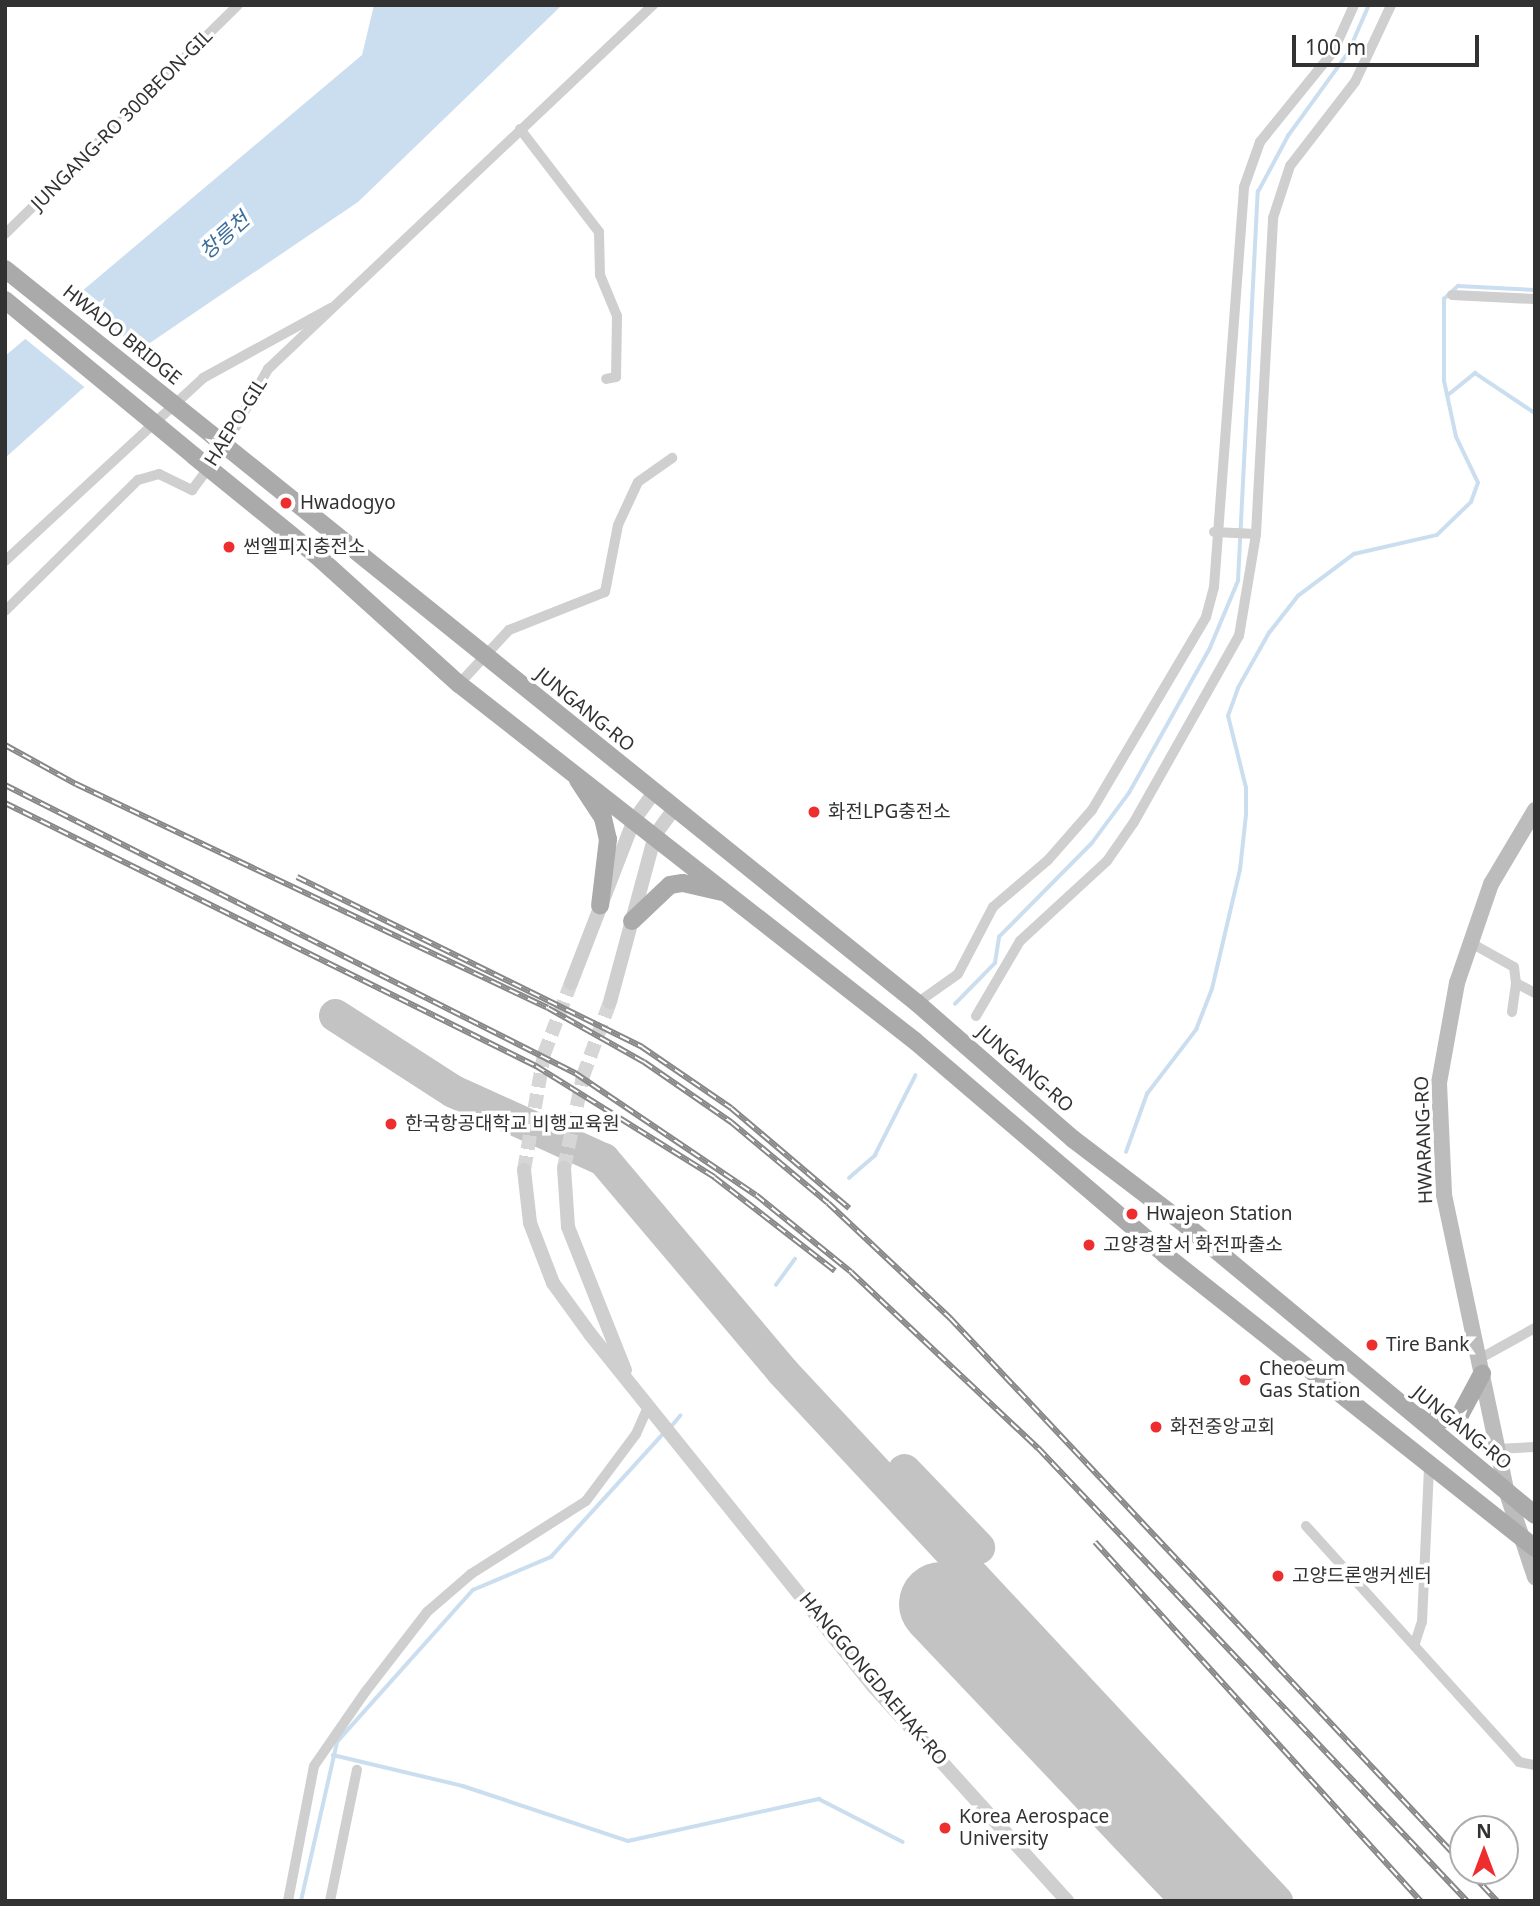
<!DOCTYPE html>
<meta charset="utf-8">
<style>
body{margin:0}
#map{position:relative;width:1540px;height:1906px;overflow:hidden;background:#fff;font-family:"Noto Sans","Noto Sans KR",sans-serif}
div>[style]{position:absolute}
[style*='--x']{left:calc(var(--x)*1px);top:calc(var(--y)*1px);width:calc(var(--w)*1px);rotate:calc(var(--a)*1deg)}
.water>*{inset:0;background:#cbdeef}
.pier>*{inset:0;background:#fff}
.stream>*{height:3.5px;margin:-1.75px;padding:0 1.75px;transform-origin:1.75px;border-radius:1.75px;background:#cbdeef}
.taxiway>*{height:33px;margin:-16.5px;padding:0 16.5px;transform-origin:16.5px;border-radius:16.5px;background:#c3c3c3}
.runway>*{height:84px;margin:-42px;padding:0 42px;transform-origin:42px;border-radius:42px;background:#c3c3c3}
.tertiary-tunnel>*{height:14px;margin-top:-7px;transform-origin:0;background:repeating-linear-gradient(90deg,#d6d6d6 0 14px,transparent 0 21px)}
.minor>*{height:10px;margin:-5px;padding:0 5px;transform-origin:5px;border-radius:5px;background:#cfcfcf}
.tertiary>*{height:14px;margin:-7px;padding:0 7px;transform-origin:7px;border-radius:7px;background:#cfcfcf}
.secondary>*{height:16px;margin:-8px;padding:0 8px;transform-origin:8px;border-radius:8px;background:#bcbcbc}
.primary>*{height:18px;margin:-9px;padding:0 9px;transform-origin:9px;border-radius:9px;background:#aaa}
.rail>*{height:6px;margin-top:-3px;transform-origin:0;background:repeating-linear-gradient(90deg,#fff 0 10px,#878787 0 20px);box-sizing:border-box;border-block:2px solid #878787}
.primary-bridge>*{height:18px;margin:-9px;padding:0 9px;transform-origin:9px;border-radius:9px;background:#aaa}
.dots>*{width:19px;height:19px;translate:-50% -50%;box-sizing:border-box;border:4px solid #fff;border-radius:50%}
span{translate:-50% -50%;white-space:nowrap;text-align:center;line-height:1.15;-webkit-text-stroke:7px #fff;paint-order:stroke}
.street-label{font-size:19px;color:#323232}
.poi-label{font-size:19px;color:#323232}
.left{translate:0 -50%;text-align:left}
.water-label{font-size:21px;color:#3a6d9a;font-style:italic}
.frame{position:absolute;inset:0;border:7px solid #323232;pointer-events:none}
.north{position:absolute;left:1449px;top:1815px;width:70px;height:70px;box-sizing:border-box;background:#fff;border:2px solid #adadad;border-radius:50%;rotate:0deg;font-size:19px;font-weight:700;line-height:28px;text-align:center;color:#323232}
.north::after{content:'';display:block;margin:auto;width:24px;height:32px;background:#ee2e2e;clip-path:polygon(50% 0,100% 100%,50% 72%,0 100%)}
.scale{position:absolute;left:1292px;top:35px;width:187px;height:32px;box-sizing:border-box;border:4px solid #323232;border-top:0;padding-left:9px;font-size:21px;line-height:24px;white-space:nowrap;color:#323232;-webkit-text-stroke:5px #fff;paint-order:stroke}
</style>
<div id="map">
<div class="water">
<i style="clip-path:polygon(374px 5px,562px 5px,358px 202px,82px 389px,5px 458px,5px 356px,362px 55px)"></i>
</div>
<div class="pier">
<i style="clip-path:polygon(72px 295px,143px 352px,88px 390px,23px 337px)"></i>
</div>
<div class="stream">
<i style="--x:1448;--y:395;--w:35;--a:-39"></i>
<i style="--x:1475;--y:373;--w:72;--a:33.7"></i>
<i style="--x:955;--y:1004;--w:57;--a:-45.7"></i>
<i style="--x:995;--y:963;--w:26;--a:-81"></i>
<i style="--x:999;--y:937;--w:132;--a:-45.3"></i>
<i style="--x:1092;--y:843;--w:62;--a:-53.5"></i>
<i style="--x:1129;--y:793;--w:166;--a:-60.8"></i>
<i style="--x:1210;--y:648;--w:73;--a:-67.3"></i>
<i style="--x:1238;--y:581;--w:390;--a:-87.1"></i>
<i style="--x:1258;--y:192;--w:64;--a:-61.8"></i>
<i style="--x:1288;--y:136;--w:102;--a:-54.1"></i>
<i style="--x:1348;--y:53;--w:52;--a:-66.4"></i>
<i style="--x:1126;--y:1152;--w:62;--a:-70.1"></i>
<i style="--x:1147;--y:1094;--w:81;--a:-52.6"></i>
<i style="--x:1196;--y:1030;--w:44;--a:-68.7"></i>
<i style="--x:1212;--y:989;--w:122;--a:-76.8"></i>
<i style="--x:1240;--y:870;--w:55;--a:-83.8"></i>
<i style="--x:1246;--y:815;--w:27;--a:-90"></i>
<i style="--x:1246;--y:788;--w:74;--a:-104"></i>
<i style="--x:1228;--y:716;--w:30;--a:-70"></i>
<i style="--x:1238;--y:688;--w:63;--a:-60.6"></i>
<i style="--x:1269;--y:633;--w:47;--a:-51.9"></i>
<i style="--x:1298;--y:596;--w:70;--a:-36.9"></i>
<i style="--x:1354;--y:554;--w:85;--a:-12.9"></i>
<i style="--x:1437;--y:535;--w:47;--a:-44.1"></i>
<i style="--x:1471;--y:502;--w:20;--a:-70"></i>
<i style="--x:1478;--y:483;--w:51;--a:-115.6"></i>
<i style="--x:1456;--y:437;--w:57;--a:-102.1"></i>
<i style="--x:1444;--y:381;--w:82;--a:-90"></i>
<i style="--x:1444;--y:299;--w:19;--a:-43"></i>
<i style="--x:1458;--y:286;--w:77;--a:3"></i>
<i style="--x:849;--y:1178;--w:35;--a:-41"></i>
<i style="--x:875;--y:1155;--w:89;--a:-63.1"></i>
<i style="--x:776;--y:1285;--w:32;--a:-54"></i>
<i style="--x:670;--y:1428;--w:16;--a:-50"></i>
<i style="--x:333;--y:1755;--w:134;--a:13.4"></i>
<i style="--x:463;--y:1786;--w:174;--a:18.4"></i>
<i style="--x:628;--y:1841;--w:196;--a:-12.4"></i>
<i style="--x:819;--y:1799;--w:94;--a:27.1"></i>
<i style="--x:301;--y:1901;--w:163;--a:-77.2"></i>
<i style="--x:337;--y:1742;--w:204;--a:-48.2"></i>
<i style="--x:473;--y:1590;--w:85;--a:-22.9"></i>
<i style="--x:551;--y:1557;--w:168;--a:-47.7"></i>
</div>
<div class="taxiway">
<i style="--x:335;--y:1015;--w:140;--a:32.8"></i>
<i style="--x:453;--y:1091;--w:165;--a:24.4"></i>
<i style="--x:603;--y:1159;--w:277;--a:49.8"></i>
<i style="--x:782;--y:1371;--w:725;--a:47.01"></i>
<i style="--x:904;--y:1470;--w:107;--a:46.1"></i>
</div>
<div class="runway">
<i style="--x:941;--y:1604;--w:410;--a:46.5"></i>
</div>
<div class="tertiary-tunnel">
<i style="--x:564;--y:1168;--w:94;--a:-78.3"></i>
<i style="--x:583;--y:1076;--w:79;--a:-70"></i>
<i style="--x:524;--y:1170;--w:118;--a:-80.2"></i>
<i style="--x:544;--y:1054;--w:76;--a:-69.2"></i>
</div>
<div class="minor">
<i style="--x:520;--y:129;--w:130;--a:52.5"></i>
<i style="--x:599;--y:232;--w:43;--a:88.7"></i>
<i style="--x:600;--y:275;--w:44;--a:67.5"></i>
<i style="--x:617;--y:316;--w:61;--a:90.9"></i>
<i style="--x:616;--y:377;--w:10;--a:169"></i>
<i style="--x:5;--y:234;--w:327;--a:-44.5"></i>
<i style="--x:1452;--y:295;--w:83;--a:2.8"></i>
<i style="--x:1214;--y:532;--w:42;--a:2.7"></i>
<i style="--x:5;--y:561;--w:270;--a:-42.7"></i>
<i style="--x:203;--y:378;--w:146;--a:-28.7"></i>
<i style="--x:5;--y:611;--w:187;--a:-44.6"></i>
<i style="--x:138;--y:480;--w:22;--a:-16"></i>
<i style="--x:159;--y:474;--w:37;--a:26"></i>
<i style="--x:192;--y:490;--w:55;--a:-53.1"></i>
<i style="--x:225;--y:446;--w:88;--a:-60.8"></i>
<i style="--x:268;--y:369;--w:530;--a:-43.39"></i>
<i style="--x:459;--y:684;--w:74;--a:-47.2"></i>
<i style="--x:509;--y:630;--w:103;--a:-21.6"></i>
<i style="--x:605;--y:592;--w:68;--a:-79"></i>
<i style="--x:618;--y:525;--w:47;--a:-65.1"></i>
<i style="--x:638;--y:482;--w:42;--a:-35.2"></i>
<i style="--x:1471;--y:943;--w:49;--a:29.2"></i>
<i style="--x:1514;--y:967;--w:16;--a:83"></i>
<i style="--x:1516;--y:983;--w:21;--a:28"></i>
<i style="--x:917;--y:1003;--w:50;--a:-35.3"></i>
<i style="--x:958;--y:974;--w:76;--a:-62.4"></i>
<i style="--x:993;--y:907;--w:72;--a:-40.5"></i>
<i style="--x:1048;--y:860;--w:67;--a:-48.7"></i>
<i style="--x:1092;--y:810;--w:224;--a:-59.4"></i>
<i style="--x:1206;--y:617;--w:31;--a:-75"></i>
<i style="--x:1214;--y:587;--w:401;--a:-85.7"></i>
<i style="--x:1244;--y:187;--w:48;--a:-70.4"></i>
<i style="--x:1260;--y:142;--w:116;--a:-51"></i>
<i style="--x:1333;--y:52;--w:51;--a:-65.9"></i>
<i style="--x:1512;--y:1012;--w:29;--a:-82"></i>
<i style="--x:976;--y:1016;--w:87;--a:-59.6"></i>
<i style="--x:1020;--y:941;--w:118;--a:-42.6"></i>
<i style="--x:1107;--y:861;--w:47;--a:-55.3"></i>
<i style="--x:1134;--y:822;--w:214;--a:-60.6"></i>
<i style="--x:1239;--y:636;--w:103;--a:-80.5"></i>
<i style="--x:1256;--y:534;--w:316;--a:-86.9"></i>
<i style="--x:1273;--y:218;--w:55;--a:-71.9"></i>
<i style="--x:1290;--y:166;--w:106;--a:-52.3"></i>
<i style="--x:1355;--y:82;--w:85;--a:-64.9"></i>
<i style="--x:1479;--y:1359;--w:64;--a:-29"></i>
<i style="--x:1497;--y:1449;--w:38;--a:-3"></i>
<i style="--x:1306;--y:1526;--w:318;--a:47.9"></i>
<i style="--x:1519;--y:1762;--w:16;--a:11"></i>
<i style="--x:1415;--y:1643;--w:22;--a:-72"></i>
<i style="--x:1422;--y:1622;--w:157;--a:-87.4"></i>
<i style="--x:288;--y:1901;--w:137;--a:-79.1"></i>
<i style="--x:314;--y:1766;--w:91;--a:-55.3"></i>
<i style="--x:366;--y:1691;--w:100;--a:-52.3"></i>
<i style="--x:427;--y:1612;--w:58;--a:-40.8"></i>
<i style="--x:471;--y:1574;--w:136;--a:-32.4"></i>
<i style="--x:586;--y:1501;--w:84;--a:-53.3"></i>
<i style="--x:636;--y:1434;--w:30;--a:-66"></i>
<i style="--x:330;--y:1901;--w:134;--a:-78.4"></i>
</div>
<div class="tertiary">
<i style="--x:571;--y:983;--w:175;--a:-68.9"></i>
<i style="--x:634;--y:820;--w:32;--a:-54"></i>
<i style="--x:610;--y:1002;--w:173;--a:-74.9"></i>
<i style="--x:655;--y:835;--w:32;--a:-54"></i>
<i style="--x:564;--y:1168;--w:59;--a:86.1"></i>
<i style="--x:568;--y:1227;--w:154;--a:68.3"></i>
<i style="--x:524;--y:1170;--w:53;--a:83.5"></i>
<i style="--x:530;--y:1223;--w:64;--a:69"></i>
<i style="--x:553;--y:1283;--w:63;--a:54"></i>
<i style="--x:590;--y:1334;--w:452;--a:51.2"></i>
<i style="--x:873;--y:1686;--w:290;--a:47.9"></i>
</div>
<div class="secondary">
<i style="--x:1535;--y:810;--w:86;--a:120.7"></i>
<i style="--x:1491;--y:884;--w:105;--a:109"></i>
<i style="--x:1457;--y:983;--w:102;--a:100.2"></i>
<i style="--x:1439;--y:1083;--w:112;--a:87.4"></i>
<i style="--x:1444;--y:1195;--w:301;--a:78.1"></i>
<i style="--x:1506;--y:1490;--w:92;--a:71.6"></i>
</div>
<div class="primary">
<i style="--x:212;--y:435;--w:905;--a:38.86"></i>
<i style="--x:917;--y:1003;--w:207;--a:41.1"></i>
<i style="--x:1073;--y:1139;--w:143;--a:37.3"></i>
<i style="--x:1187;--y:1226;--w:452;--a:39.7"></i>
<i style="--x:194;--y:456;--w:157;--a:39.1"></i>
<i style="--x:316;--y:555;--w:193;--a:42.1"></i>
<i style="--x:459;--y:684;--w:579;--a:38.06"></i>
<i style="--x:915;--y:1041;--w:328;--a:40.5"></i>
<i style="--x:1164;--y:1254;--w:473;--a:38.4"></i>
<i style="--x:578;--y:780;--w:45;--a:56.7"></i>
<i style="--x:603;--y:818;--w:22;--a:77"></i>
<i style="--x:608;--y:839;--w:67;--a:96.8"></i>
<i style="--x:632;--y:921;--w:52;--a:-43.5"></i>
<i style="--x:670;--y:885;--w:13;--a:-9"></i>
<i style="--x:683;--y:883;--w:39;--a:13"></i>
<i style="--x:1419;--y:1417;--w:16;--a:18"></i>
<i style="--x:1434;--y:1422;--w:27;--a:-15"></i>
<i style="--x:1460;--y:1415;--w:47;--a:-61.8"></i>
</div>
<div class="rail">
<i style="--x:5;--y:745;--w:81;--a:28.8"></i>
<i style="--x:76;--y:784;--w:522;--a:25.39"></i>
<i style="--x:548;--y:1008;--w:110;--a:29.4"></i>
<i style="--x:644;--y:1062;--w:106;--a:34.6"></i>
<i style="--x:731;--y:1122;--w:126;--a:39.9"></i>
<i style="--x:828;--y:1203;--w:168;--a:43.3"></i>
<i style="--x:950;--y:1318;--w:749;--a:46.78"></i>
<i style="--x:5;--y:785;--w:639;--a:26.81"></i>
<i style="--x:575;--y:1073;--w:218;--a:34"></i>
<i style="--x:756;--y:1195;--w:122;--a:39"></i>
<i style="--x:851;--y:1272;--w:257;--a:43.3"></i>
<i style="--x:1038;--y:1448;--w:624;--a:46.56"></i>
<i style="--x:5;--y:803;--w:593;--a:26.35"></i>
<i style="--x:536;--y:1066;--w:210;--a:31.9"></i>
<i style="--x:714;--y:1177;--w:153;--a:37.8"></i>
<i style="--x:297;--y:877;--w:385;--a:26.2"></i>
<i style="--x:642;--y:1047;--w:108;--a:34.4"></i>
<i style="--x:731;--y:1108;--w:155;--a:40.3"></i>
<i style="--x:1095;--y:1542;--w:485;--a:47.8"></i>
<i style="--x:1469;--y:1871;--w:41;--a:47"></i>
</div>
<div class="primary-bridge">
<i style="--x:5;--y:269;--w:265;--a:38.7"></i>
<i style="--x:5;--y:300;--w:245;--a:39.5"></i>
</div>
<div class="dots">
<i style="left:286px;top:503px;background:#ee2e2e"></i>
<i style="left:229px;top:547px;background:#ee2e2e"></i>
<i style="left:814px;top:812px;background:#ee2e2e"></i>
<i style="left:391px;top:1124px;background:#ee2e2e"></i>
<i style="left:1132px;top:1214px;background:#ee2e2e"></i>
<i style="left:1089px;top:1245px;background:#ee2e2e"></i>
<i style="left:1372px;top:1345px;background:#ee2e2e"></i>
<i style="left:1245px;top:1380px;background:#ee2e2e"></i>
<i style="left:1156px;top:1427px;background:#ee2e2e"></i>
<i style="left:1278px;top:1576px;background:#ee2e2e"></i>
<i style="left:945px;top:1828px;background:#ee2e2e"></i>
</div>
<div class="street-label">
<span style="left:122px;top:120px;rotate:-45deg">JUNGANG-RO 300BEON-GIL</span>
<span style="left:122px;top:335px;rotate:39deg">HWADO BRIDGE</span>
<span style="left:236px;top:422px;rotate:-58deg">HAEPO-GIL</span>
<span style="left:585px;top:710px;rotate:39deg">JUNGANG-RO</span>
<span style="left:1025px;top:1069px;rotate:41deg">JUNGANG-RO</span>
<span style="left:1424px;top:1140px;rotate:-92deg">HWARANG-RO</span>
<span style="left:1462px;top:1428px;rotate:39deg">JUNGANG-RO</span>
<span style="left:873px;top:1679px;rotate:50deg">HANGGONGDAEHAK-RO</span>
</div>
<div class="poi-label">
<span class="left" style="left:300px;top:503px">Hwadogyo</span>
<span class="left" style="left:243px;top:547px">썬엘피지충전소</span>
<span class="left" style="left:828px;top:812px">화전LPG충전소</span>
<span class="left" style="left:405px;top:1124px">한국항공대학교 비행교육원</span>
<span class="left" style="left:1146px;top:1214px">Hwajeon Station</span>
<span class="left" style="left:1103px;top:1245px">고양경찰서 화전파출소</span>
<span class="left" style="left:1386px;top:1345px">Tire Bank</span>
<span class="left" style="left:1259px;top:1380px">Cheoeum<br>Gas Station</span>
<span class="left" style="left:1170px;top:1427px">화전중앙교회</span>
<span class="left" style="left:1292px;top:1576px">고양드론앵커센터</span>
<span class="left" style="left:959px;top:1828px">Korea Aerospace<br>University</span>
</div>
<div class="water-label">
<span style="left:224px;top:235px;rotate:-42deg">창릉천</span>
</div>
<div class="frame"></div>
<div class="north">N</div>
<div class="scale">100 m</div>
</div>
